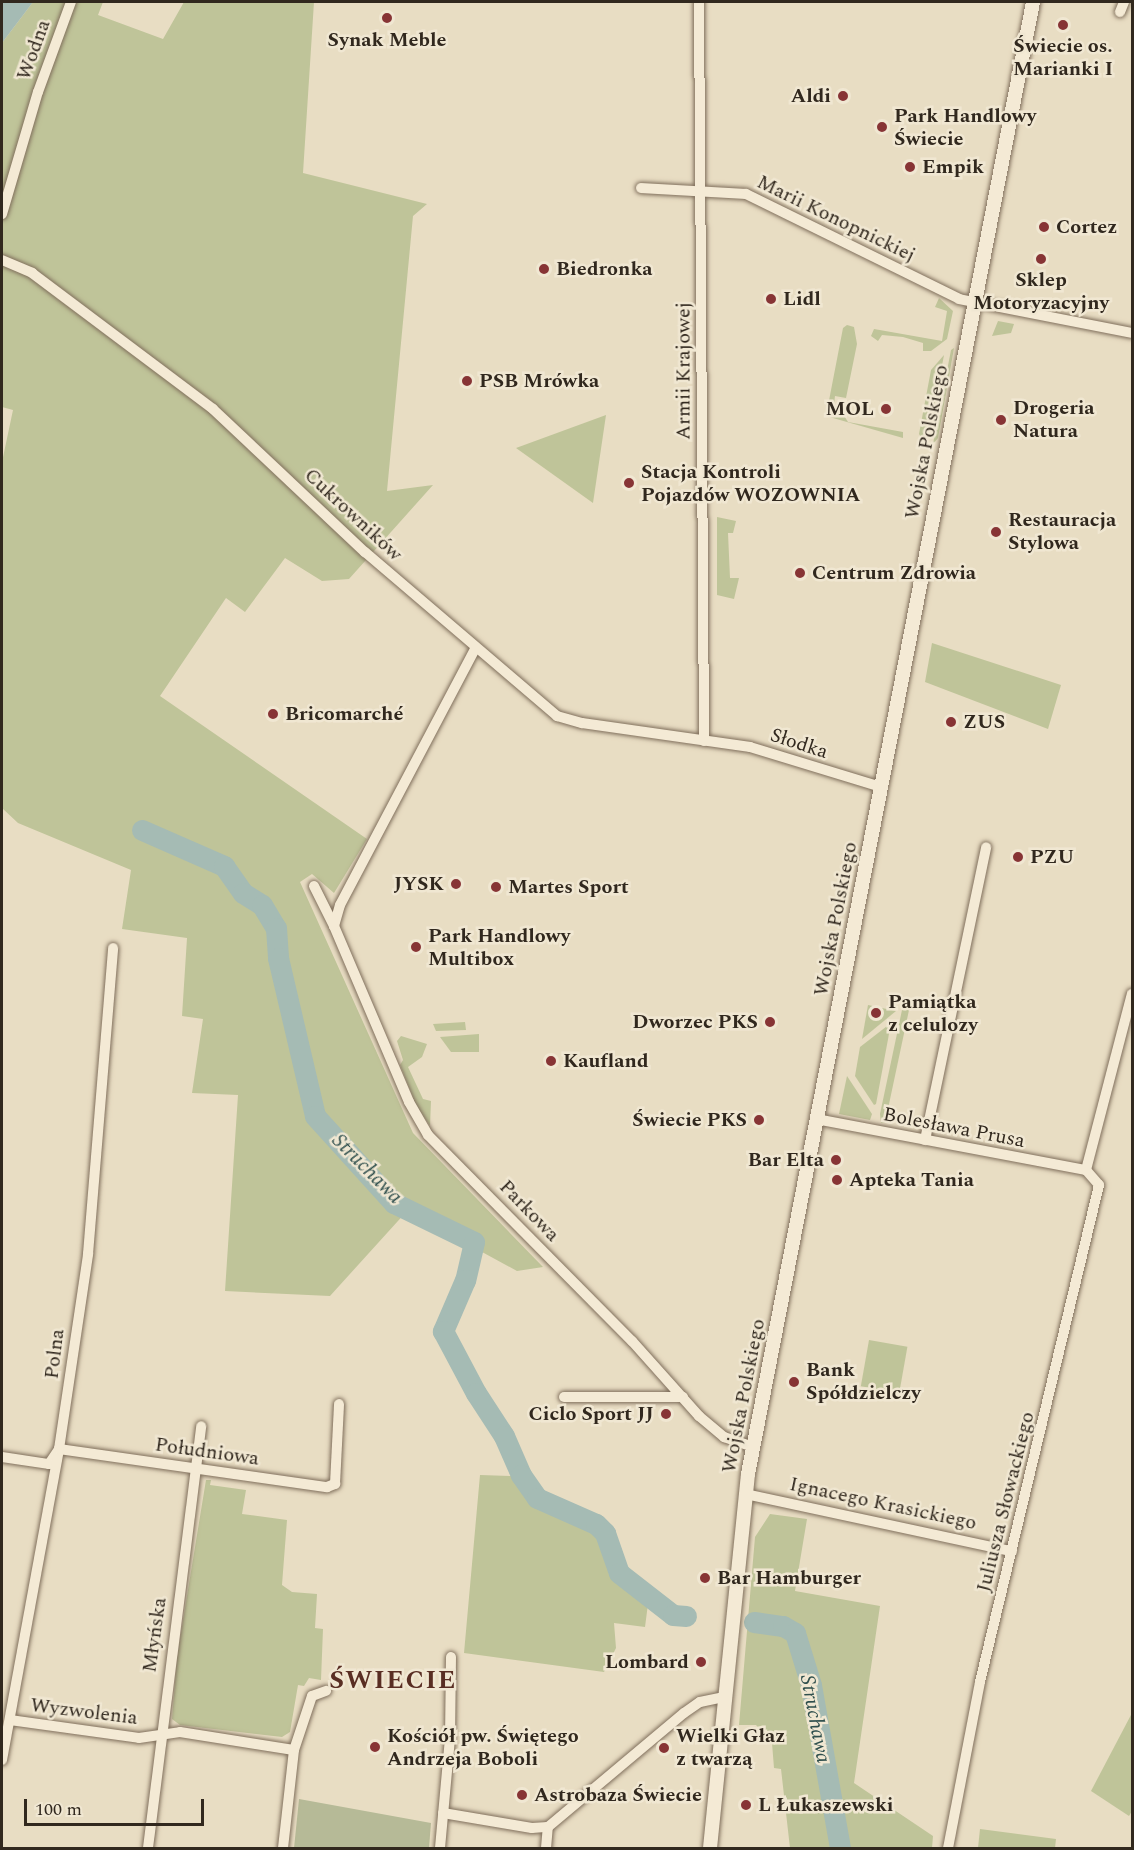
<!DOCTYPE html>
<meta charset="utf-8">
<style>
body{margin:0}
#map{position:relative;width:1134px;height:1850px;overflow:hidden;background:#e8ddc3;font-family:Spectral,serif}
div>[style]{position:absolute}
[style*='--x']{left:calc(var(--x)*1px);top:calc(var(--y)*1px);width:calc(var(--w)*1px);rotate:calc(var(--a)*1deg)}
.green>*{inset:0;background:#bfc499;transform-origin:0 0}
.cemetery>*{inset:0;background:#b6ba97}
.water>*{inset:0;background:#a5bbb4}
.river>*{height:21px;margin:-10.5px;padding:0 10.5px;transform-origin:10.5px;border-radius:10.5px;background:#a5bbb4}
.roads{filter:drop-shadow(0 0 2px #806f5c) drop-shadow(0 0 2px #806f5c)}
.minor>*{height:10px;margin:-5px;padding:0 5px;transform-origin:5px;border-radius:5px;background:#f4ead5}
.tertiary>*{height:14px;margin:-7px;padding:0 7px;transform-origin:7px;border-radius:7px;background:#f4ead5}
.dots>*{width:16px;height:16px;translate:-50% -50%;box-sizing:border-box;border:3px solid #f0e7d2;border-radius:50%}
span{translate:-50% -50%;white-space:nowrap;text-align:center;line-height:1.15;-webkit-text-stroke:5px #f0e7d2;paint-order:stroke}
.poi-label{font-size:20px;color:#31281e;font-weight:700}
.right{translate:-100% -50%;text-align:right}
.left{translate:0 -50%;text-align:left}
.street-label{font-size:20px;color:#31281e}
.water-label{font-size:21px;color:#2f4f4d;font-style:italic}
.district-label{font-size:26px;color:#592e23;font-weight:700;letter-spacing:1.5px}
.frame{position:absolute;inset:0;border:3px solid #31281e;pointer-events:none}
.scale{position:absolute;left:24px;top:1799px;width:180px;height:27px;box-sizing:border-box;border:3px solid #31281e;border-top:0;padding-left:8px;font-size:18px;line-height:21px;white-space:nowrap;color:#31281e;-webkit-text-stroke:4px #f0e7d2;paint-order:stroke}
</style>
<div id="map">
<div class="green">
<i style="clip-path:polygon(33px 2px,103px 2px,98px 15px,163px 39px,184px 2px,314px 2px,303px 173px,427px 204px,413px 216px,387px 491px,433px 485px,349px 579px,322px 581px,285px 558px,245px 612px,226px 598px,160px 696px,367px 839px,334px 893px,312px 874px,300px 882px,413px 1133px,543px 1267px,517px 1271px,407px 1211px,330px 1296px,225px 1291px,238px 1095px,192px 1093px,203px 1019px,182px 1016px,187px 938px,122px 929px,131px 870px,18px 823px,2px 808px,2px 462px,13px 410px,2px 407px,2px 43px)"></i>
<i style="clip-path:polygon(939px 298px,953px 311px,947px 339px,931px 351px,923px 351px,923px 343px,903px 337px,882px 335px,878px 341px,871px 336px,874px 329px,942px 341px,947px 311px,935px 307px)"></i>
<i style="clip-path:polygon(998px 321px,1014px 324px,1011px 333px,992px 336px)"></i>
<i style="clip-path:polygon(847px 325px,854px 327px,857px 344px,846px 398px,835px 396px,833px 412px,843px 414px,848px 422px,903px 432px,903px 438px,826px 416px,843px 328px)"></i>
<i style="clip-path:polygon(954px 348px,938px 438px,933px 444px,951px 350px)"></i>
<i style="clip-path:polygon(944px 355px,927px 444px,925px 444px,919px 434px,931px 370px)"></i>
<i style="clip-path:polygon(606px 415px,593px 503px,516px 448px)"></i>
<i style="clip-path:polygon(717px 517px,736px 521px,733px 533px,728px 533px,730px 578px,739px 578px,734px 599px,717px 595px)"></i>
<i style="clip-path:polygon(932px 643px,1061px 685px,1048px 729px,925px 682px)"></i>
<i style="clip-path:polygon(868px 1005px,896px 1011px,862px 1039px)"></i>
<i style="clip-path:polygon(902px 1010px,909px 1010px,885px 1123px,881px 1123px,880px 1114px)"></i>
<i style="clip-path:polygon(465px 1022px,466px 1030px,436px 1031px,433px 1024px)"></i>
<i style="clip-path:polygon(891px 1023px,876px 1104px,874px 1105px,855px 1076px,860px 1047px)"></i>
<i style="clip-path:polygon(479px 1034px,479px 1052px,451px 1052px,440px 1037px)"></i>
<i style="clip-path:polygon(401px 1036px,427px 1044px,422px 1057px,408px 1067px,423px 1099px,431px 1101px,430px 1126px,416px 1105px,400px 1065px,403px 1060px,397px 1041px)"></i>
<i style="clip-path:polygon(847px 1076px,872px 1114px,870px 1120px,839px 1114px)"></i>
<i style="left:869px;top:1340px;width:39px;height:47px;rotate:10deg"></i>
<i style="clip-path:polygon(480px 1475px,511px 1476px,535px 1502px,595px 1534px,614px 1576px,648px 1604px,645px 1627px,614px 1623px,616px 1648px,604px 1672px,464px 1653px)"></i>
<i style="clip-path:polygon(206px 1480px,211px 1480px,210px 1485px,246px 1490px,242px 1514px,287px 1520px,282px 1585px,292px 1592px,317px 1594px,315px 1628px,323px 1629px,321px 1680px,309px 1678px,304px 1686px,298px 1685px,290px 1732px,282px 1737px,180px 1725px,172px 1719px,177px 1657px)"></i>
<i style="clip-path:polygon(770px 1514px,807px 1519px,795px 1591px,880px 1606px,854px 1783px,933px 1836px,932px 1848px,790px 1848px,781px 1769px,774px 1768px,772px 1743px,756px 1725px,739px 1725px,755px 1537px)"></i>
<i style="clip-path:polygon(1132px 1713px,1132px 1811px,1129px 1816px,1091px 1791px)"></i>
<i style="clip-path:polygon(980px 1829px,1056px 1839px,1055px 1848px,978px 1848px)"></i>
</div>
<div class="cemetery">
<i style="clip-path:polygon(299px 1799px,431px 1823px,429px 1848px,294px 1848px)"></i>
</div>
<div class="water">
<i style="clip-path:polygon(2px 2px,33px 2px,2px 43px)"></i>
</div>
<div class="river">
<i style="--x:142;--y:830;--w:90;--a:23.7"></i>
<i style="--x:224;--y:866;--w:33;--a:55"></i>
<i style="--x:243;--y:893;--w:22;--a:32"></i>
<i style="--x:262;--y:905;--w:27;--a:59"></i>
<i style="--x:276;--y:928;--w:30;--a:86"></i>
<i style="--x:278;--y:958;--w:162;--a:76.8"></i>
<i style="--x:315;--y:1116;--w:118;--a:47.8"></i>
<i style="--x:394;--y:1203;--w:89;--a:26"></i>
<i style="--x:474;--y:1242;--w:39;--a:103"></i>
<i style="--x:465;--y:1280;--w:56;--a:113.3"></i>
<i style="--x:443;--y:1331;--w:70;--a:62"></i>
<i style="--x:476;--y:1393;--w:51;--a:56.9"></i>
<i style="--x:504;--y:1436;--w:43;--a:66.4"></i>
<i style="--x:521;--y:1475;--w:28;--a:55"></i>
<i style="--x:537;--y:1498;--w:64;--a:23.8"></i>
<i style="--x:596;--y:1524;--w:13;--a:45"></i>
<i style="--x:605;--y:1533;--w:42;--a:70.7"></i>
<i style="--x:619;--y:1573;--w:68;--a:37.9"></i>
<i style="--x:673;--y:1615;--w:13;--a:4"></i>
<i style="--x:754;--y:1622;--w:29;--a:8"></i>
<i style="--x:783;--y:1626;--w:14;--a:30"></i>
<i style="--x:795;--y:1633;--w:54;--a:72.9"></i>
<i style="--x:811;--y:1685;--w:166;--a:79.9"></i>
</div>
<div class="roads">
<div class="minor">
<i style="--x:699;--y:2;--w:739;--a:89.61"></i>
<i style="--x:1120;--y:12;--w:11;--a:-68"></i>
<i style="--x:641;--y:188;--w:105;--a:3.3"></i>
<i style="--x:746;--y:194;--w:237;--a:26.2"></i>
<i style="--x:959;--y:299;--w:176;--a:11.1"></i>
<i style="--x:2;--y:214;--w:127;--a:-73.6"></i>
<i style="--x:38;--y:92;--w:96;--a:-69.9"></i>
<i style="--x:2;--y:260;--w:33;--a:23"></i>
<i style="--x:32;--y:273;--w:226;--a:36.9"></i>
<i style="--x:213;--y:409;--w:209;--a:43.3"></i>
<i style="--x:365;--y:552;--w:253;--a:40.5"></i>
<i style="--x:557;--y:716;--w:26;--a:16"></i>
<i style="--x:582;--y:723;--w:170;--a:8.1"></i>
<i style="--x:750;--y:747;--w:137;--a:17"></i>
<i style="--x:475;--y:649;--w:289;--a:117.8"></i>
<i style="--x:340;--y:905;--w:22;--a:106"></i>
<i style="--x:334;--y:926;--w:191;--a:66.9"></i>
<i style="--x:409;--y:1102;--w:38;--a:60"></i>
<i style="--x:428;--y:1135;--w:290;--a:45.3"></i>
<i style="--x:632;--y:1341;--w:101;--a:48.2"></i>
<i style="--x:699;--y:1416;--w:33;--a:40"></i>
<i style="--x:724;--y:1437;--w:31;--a:19"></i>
<i style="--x:314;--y:886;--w:45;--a:63.4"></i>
<i style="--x:816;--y:1119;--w:275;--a:10.7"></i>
<i style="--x:1086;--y:1170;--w:20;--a:49"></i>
<i style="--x:1099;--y:1185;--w:511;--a:103.47"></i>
<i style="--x:980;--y:1682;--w:169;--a:100.9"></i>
<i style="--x:925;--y:1140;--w:299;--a:-78.2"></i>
<i style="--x:1086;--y:1170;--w:182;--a:-75.4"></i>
<i style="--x:564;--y:1397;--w:119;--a:0"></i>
<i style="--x:2;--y:1457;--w:48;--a:8.5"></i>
<i style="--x:49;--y:1464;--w:18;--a:-56"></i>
<i style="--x:59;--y:1449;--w:271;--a:8.1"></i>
<i style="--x:327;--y:1487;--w:9;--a:-21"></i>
<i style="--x:335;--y:1484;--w:80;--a:-87.1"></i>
<i style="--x:745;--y:1494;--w:273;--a:12.1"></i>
<i style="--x:10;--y:1720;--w:130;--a:7.9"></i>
<i style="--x:139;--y:1738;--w:41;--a:-8.3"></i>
<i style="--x:180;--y:1732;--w:115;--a:9"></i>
<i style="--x:2;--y:1760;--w:316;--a:-79.6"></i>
<i style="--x:59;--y:1449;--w:197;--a:-81.5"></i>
<i style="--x:88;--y:1254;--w:307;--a:-85.3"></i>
<i style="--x:443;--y:1813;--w:90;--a:9.6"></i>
<i style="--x:532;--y:1828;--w:16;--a:-4"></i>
<i style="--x:548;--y:1827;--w:177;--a:-40"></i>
<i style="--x:684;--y:1713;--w:19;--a:-35"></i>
<i style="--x:700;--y:1702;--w:25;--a:-12"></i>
<i style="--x:148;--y:1848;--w:425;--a:-82.8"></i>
<i style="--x:283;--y:1848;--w:99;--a:-83.6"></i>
<i style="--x:294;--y:1750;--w:57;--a:-71.6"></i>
<i style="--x:312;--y:1696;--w:15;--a:-20"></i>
<i style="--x:440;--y:1848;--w:109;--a:-84.8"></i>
<i style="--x:450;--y:1739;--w:82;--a:-89.3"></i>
<i style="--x:546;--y:1848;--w:21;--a:-85"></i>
</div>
<div class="tertiary">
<i style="--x:710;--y:1848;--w:376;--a:-84.2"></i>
<i style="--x:748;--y:1474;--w:1499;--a:-79.04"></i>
</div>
</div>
<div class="dots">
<i style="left:387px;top:18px;background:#873435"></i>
<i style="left:1063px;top:25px;background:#873435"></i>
<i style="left:843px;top:96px;background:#873435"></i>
<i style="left:882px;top:127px;background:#873435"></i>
<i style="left:910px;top:167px;background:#873435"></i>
<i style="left:1044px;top:227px;background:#873435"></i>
<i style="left:1041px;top:259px;background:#873435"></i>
<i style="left:544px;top:269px;background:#873435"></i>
<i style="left:771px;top:299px;background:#873435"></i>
<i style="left:467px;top:381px;background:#873435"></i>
<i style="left:886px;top:409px;background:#873435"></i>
<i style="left:1001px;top:420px;background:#873435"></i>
<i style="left:629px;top:483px;background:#873435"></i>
<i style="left:996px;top:532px;background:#873435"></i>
<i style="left:800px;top:573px;background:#873435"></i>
<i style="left:273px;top:714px;background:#873435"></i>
<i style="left:951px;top:722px;background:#873435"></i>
<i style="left:1018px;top:857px;background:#873435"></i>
<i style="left:456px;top:884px;background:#873435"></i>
<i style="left:496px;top:887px;background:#873435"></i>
<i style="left:416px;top:947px;background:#873435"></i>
<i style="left:876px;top:1013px;background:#873435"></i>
<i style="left:770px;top:1022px;background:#873435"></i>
<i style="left:551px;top:1061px;background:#873435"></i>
<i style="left:759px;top:1120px;background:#873435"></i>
<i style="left:836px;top:1160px;background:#873435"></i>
<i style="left:837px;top:1180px;background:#873435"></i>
<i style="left:794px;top:1382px;background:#873435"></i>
<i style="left:666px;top:1414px;background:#873435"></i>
<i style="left:705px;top:1578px;background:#873435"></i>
<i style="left:701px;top:1662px;background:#873435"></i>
<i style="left:375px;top:1747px;background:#873435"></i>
<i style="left:664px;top:1748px;background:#873435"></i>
<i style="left:522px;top:1795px;background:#873435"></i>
<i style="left:746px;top:1805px;background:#873435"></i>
</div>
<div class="poi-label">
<span style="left:387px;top:40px">Synak Meble</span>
<span style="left:1063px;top:58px">Świecie os.<br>Marianki I</span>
<span class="right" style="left:831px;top:96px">Aldi</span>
<span class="left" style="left:894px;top:128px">Park Handlowy<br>Świecie</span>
<span class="left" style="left:922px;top:167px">Empik</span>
<span class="left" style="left:1056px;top:227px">Cortez</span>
<span class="left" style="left:556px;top:269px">Biedronka</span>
<span style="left:1041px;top:292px">Sklep<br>Motoryzacyjny</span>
<span class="left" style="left:783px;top:299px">Lidl</span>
<span class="left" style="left:479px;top:381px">PSB Mrówka</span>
<span class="left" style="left:1013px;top:420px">Drogeria<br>Natura</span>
<span class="right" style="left:874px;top:409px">MOL</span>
<span class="left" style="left:641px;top:484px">Stacja Kontroli<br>Pojazdów WOZOWNIA</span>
<span class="left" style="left:1008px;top:532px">Restauracja<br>Stylowa</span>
<span class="left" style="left:812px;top:573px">Centrum Zdrowia</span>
<span class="left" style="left:285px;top:714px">Bricomarché</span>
<span class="left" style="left:963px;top:722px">ZUS</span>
<span class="left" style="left:1030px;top:857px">PZU</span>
<span class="right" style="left:444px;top:884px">JYSK</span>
<span class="left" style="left:508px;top:887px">Martes Sport</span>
<span class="left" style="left:428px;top:948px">Park Handlowy<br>Multibox</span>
<span class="left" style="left:888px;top:1014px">Pamiątka<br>z celulozy</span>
<span class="right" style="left:758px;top:1022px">Dworzec PKS</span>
<span class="left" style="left:563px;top:1061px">Kaufland</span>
<span class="right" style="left:747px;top:1120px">Świecie PKS</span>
<span class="right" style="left:824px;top:1160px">Bar Elta</span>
<span class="left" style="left:849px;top:1180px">Apteka Tania</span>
<span class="left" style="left:806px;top:1382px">Bank<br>Spółdzielczy</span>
<span class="right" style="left:654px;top:1414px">Ciclo Sport JJ</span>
<span class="left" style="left:717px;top:1578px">Bar Hamburger</span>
<span class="right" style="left:689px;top:1662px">Lombard</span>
<span class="left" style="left:387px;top:1748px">Kościół pw. Świętego<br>Andrzeja Boboli</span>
<span class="left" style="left:676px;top:1748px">Wielki Głaz<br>z twarzą</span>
<span class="left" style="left:534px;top:1795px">Astrobaza Świecie</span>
<span class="left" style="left:758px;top:1805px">L Łukaszewski</span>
</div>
<div class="street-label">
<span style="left:34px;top:50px;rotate:-70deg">Wodna</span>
<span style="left:836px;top:219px;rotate:26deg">Marii Konopnickiej</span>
<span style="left:684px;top:371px;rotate:-90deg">Armii Krajowej</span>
<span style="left:927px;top:442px;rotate:-79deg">Wojska Polskiego</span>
<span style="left:353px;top:515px;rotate:43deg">Cukrowników</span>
<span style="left:799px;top:744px;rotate:18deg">Słodka</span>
<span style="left:836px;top:919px;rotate:-79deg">Wojska Polskiego</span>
<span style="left:954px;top:1128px;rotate:11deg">Bolesława Prusa</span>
<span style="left:529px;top:1211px;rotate:46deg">Parkowa</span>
<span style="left:55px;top:1354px;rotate:-83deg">Polna</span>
<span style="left:744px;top:1396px;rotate:-79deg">Wojska Polskiego</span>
<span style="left:207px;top:1452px;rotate:8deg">Południowa</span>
<span style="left:1006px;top:1502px;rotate:-76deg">Juliusza Słowackiego</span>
<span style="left:883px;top:1504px;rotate:12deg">Ignacego Krasickiego</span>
<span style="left:155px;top:1635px;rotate:-82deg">Młyńska</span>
<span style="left:84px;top:1712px;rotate:7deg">Wyzwolenia</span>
</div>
<div class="water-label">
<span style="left:367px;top:1169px;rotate:45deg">Struchawa</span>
<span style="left:815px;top:1719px;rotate:79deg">Struchawa</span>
</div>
<div class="district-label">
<span style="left:393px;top:1681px">ŚWIECIE</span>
</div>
<div class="frame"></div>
<div class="scale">100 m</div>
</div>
